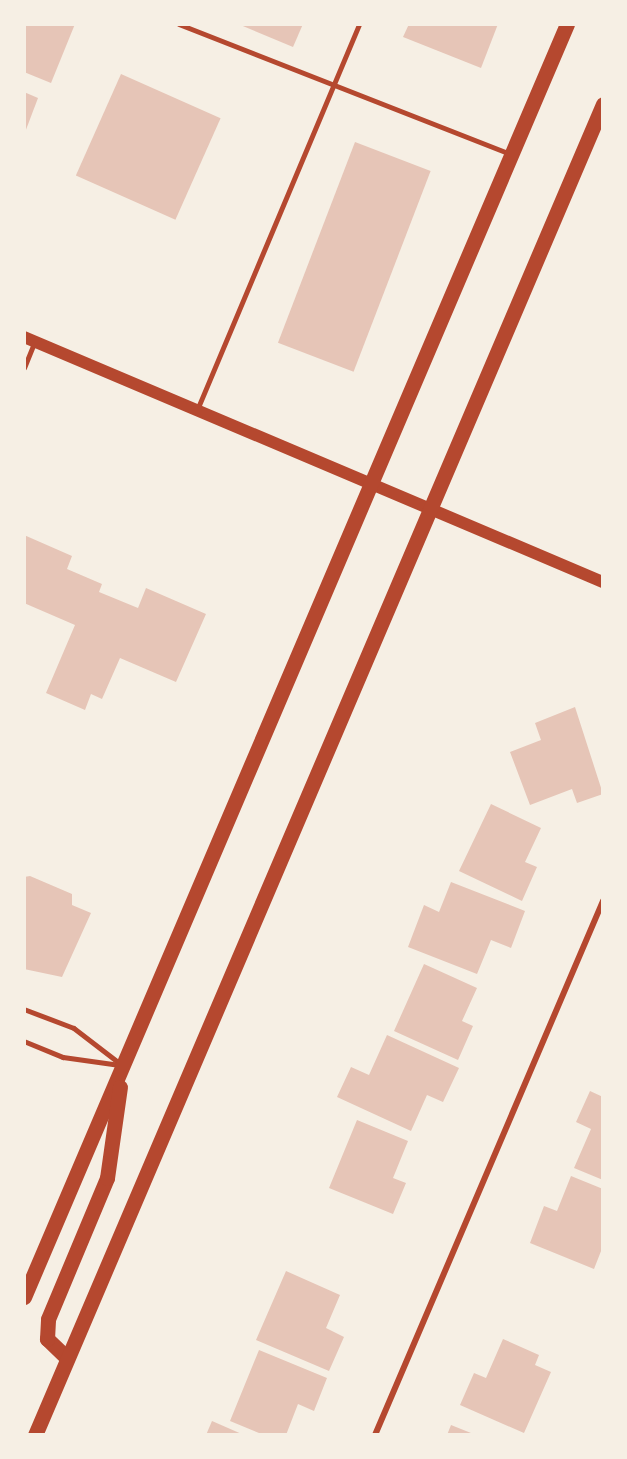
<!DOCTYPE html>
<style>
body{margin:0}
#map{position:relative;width:627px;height:1459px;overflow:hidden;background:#f6efe4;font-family:"IBM Plex Sans",sans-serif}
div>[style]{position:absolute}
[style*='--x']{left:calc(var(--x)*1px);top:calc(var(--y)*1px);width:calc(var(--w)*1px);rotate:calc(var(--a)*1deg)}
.building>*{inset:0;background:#e6c5b7;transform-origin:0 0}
.service>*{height:4.5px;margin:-2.25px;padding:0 2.25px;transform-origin:2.25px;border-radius:2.25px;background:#b5482f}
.minor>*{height:6px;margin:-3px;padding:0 3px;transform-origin:3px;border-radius:3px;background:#b5482f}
.secondary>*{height:12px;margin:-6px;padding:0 6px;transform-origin:6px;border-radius:6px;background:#b5482f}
.primary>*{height:15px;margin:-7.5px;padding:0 7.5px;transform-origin:7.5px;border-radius:7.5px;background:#b5482f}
span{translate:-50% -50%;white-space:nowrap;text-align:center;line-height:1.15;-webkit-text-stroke:4.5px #f6efe4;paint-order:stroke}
.frame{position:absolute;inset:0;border:26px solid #f6efe4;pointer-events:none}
</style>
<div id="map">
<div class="building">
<i style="clip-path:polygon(24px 24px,75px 24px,51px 83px,24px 72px)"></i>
<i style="clip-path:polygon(238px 24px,303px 24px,293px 47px)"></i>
<i style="clip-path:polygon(409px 24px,498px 24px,481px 68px,403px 37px)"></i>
<i style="left:121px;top:74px;width:109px;height:111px;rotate:24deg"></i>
<i style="clip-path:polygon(24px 92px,38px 98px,24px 135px)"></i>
<i style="left:355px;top:142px;width:81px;height:215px;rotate:21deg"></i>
<i style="clip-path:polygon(24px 535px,72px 556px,67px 569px,102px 584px,99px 592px,138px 608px,146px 588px,206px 614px,176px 682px,120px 658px,102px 699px,91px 694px,85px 710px,46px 693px,75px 625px,24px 603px)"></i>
<i style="clip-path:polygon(575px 707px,603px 794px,577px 803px,572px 789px,530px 805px,510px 752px,541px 740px,535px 723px)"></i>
<i style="clip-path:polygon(491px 804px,541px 828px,525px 862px,537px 867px,522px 901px,459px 871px)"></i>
<i style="clip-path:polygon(30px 876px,72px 894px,72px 905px,91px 913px,62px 977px,24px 969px,24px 877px)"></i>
<i style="clip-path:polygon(451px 882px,525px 911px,511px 948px,491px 940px,477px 974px,408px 947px,424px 905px,439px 912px)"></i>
<i style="clip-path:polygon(424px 964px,477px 988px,462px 1021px,473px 1026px,458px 1060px,394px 1031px)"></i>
<i style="clip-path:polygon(387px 1035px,459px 1068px,443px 1102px,427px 1095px,411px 1131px,337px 1097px,351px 1067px,369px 1075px)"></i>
<i style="clip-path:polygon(590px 1091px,603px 1097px,603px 1180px,574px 1168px,591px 1129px,576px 1122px)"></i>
<i style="clip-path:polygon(357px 1120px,408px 1141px,393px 1178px,406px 1183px,393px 1214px,329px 1188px)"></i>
<i style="clip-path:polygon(571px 1176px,603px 1189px,603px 1246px,594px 1269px,530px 1243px,544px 1206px,557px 1211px)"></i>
<i style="clip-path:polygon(286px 1271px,340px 1295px,326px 1328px,344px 1337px,329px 1371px,256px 1340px)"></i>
<i style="clip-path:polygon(503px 1339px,539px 1355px,535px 1365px,551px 1372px,524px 1433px,460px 1405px,474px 1373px,486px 1378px)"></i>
<i style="clip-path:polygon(259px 1350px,327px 1378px,314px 1411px,298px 1404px,286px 1435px,264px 1435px,230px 1421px)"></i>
<i style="clip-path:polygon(212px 1421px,244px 1435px,206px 1435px)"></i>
<i style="clip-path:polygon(451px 1425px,476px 1435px,447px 1435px)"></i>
</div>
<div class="service">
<i style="--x:179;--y:24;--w:353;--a:21.4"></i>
<i style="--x:24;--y:368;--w:27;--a:-68"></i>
<i style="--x:197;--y:410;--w:419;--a:-67.2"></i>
<i style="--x:24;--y:1009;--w:53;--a:20.8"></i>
<i style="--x:74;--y:1028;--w:59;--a:37.5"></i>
<i style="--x:24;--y:1041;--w:42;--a:22.3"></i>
<i style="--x:63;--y:1057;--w:57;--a:8.1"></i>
</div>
<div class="minor">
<i style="--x:375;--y:1435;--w:581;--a:-66.88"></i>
</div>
<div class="secondary">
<i style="--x:24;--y:337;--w:629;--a:22.94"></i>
</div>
<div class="primary">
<i style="--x:24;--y:1297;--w:1384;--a:-66.9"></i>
<i style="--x:67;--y:1358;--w:28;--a:-136"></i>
<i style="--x:47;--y:1339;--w:20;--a:-87"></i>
<i style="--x:48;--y:1319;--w:153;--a:-67.3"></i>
<i style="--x:107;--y:1178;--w:92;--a:-81.9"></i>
<i style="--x:35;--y:1435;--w:1447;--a:-66.89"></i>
</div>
<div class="frame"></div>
</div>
